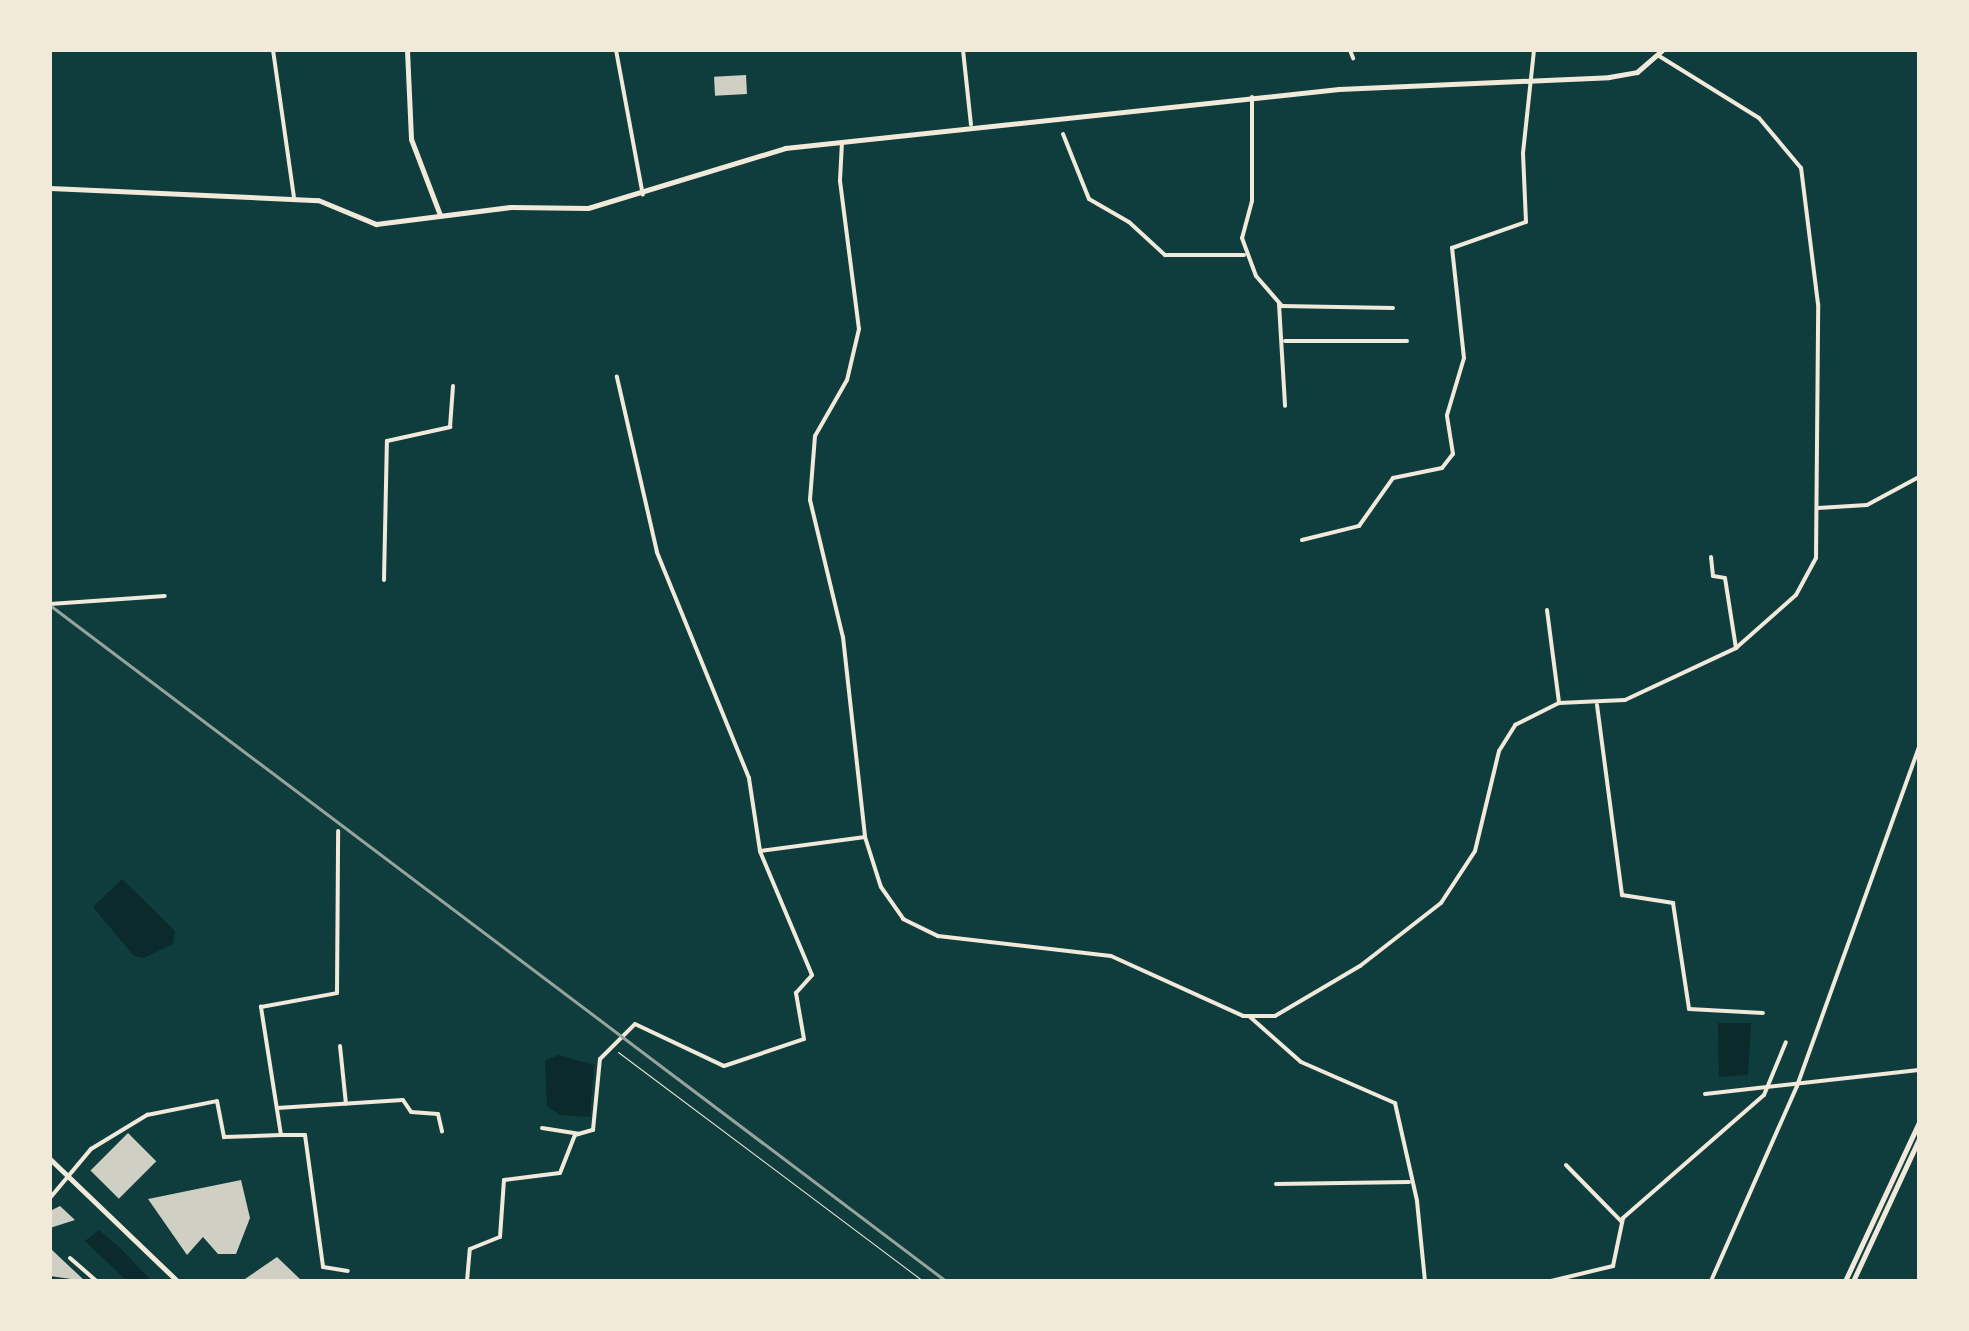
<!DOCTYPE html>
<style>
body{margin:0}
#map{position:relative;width:1969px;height:1331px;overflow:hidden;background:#0f3d3e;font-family:Ubuntu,sans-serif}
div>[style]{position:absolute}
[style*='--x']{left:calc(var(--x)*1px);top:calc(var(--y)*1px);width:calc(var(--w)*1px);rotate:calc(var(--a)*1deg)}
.water>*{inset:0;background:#0a2a2b}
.building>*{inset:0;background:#cfcfc3;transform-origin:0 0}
.path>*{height:1px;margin:-0.5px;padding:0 0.5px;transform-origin:0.5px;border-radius:0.5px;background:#f1e9da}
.minor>*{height:4px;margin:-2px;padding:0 2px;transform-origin:2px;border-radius:2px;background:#f1e9da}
.tertiary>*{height:5px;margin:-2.5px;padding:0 2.5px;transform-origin:2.5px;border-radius:2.5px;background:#f1e9da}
.secondary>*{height:5px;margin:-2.5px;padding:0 2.5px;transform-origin:2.5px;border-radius:2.5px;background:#f1e9da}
.rail>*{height:2.5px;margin:-1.25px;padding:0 1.25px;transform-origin:1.25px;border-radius:1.25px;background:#97a49c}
span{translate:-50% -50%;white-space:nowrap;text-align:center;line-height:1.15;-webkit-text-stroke:9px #f1e9da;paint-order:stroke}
.frame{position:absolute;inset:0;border:52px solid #f1e9da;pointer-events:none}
</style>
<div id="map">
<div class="water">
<i style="clip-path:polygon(122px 879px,175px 931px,173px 944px,144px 958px,134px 956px,93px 907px)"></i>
<i style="clip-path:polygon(1718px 1023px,1751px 1023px,1748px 1075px,1719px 1077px)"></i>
<i style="clip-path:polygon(558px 1055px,594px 1065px,590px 1117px,560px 1115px,547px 1106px,545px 1061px)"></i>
<i style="clip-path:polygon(99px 1230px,120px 1248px,152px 1281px,127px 1281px,85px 1241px)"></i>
</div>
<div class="building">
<i style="left:746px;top:75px;width:19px;height:32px;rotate:87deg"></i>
<i style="left:128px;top:1133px;width:40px;height:53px;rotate:45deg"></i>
<i style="clip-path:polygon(241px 1180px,250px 1218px,236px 1254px,218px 1254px,203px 1237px,187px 1255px,148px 1199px)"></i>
<i style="clip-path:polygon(60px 1206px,75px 1220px,50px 1228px,50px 1211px)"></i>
<i style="clip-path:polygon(52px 1250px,85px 1281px,50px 1276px)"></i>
<i style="clip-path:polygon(277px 1257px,302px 1281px,242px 1281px)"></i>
</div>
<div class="path">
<i style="--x:618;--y:1052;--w:381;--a:36.9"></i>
</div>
<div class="minor">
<i style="--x:273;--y:50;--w:148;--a:81.9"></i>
<i style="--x:616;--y:50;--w:147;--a:79.5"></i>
<i style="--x:963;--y:50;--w:75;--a:83.9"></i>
<i style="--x:1350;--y:50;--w:9;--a:69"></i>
<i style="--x:1252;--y:97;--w:104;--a:90"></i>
<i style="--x:1252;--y:201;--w:38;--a:105"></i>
<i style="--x:1242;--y:238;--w:40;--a:69.8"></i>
<i style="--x:1256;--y:276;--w:40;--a:49"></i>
<i style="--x:1282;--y:306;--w:111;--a:1"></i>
<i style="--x:1063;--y:134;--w:70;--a:68.2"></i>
<i style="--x:1089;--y:199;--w:46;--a:29.9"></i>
<i style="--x:1129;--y:222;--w:49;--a:42.5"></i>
<i style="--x:1165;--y:255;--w:79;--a:0"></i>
<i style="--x:842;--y:142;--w:39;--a:93"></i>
<i style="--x:840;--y:181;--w:149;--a:82.7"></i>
<i style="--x:859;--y:329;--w:52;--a:103.2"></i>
<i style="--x:847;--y:380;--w:64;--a:119.7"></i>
<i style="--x:815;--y:436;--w:64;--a:94.5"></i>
<i style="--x:810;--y:500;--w:141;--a:76.5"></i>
<i style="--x:843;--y:637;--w:201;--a:83.7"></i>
<i style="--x:865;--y:837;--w:52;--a:72.3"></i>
<i style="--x:881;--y:887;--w:39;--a:55"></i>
<i style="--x:903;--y:919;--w:39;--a:26"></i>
<i style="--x:938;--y:936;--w:174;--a:6.6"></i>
<i style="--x:1111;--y:956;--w:145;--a:24.4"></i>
<i style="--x:1243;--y:1016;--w:32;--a:0"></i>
<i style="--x:1275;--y:1016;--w:99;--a:-30.5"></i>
<i style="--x:1360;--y:966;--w:103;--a:-37.9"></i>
<i style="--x:1441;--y:903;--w:62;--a:-56.8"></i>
<i style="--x:1475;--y:851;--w:103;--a:-76.5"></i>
<i style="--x:1499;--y:751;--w:31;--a:-58"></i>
<i style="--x:1515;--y:725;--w:49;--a:-26.6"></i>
<i style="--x:1559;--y:703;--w:66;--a:-2.6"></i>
<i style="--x:1625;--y:700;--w:123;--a:-25.1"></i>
<i style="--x:1736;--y:648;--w:80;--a:-41.5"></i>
<i style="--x:1796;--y:595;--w:42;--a:-61.6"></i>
<i style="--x:1816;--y:558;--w:254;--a:-89.5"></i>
<i style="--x:1818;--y:304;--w:137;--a:-97.1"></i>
<i style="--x:1801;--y:168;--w:65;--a:-130"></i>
<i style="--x:1759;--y:118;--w:118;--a:-148.2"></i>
<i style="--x:1279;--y:304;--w:102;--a:86.6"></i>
<i style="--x:1285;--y:341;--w:122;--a:0"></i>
<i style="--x:1818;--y:508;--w:49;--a:-3.5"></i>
<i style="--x:1867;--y:505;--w:59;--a:-28.3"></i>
<i style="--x:1302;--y:540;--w:59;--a:-13.8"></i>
<i style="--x:1359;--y:526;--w:59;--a:-54.7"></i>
<i style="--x:1393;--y:478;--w:50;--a:-11.5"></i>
<i style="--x:1442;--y:468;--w:18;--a:-52"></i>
<i style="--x:1453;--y:454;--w:39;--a:-99"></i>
<i style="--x:1447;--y:415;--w:59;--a:-73.4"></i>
<i style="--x:1464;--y:358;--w:111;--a:-96.2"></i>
<i style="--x:1452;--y:248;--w:78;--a:-19.4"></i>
<i style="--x:1526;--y:222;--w:69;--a:-92.5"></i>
<i style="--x:1523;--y:153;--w:104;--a:-83.9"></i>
<i style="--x:1711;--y:557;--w:19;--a:84"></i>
<i style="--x:1713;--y:576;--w:12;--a:9"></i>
<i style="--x:1725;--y:578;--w:71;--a:81.1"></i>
<i style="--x:384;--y:580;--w:139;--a:-88.8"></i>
<i style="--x:387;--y:441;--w:65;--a:-12.5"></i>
<i style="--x:450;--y:427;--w:41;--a:-85.8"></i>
<i style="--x:50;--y:604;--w:115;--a:-4"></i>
<i style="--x:1547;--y:610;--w:94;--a:82.6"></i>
<i style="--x:1597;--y:705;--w:192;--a:82.5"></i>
<i style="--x:1622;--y:895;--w:52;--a:8.9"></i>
<i style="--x:1673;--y:903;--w:107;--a:81.4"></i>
<i style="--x:1689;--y:1009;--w:74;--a:3.1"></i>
<i style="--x:760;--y:851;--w:106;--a:-7.6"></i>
<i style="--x:1249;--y:1016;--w:69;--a:41.5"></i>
<i style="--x:1301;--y:1062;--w:103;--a:23.6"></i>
<i style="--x:1395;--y:1103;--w:100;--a:77.3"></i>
<i style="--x:1417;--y:1201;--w:80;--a:84.3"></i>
<i style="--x:340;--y:1046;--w:58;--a:84.1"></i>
<i style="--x:1705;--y:1094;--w:215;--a:-6.4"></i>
<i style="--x:277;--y:1108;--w:126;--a:-3.6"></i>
<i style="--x:403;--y:1100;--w:14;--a:56"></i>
<i style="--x:411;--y:1112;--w:27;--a:4"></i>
<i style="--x:438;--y:1114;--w:18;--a:77"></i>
<i style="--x:542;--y:1128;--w:37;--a:9"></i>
<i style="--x:281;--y:1135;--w:24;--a:0"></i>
<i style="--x:305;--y:1135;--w:133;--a:82.2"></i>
<i style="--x:323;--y:1267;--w:25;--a:9"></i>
<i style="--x:1566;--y:1165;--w:80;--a:45.5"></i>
<i style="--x:1276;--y:1184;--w:133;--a:-0.9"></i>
<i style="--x:50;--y:1198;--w:64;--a:-50.1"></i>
<i style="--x:91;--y:1149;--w:66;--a:-31.3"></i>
<i style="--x:147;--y:1115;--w:71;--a:-11.3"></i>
<i style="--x:217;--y:1101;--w:37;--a:79"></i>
<i style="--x:224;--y:1137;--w:57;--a:-2"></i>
<i style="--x:281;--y:1135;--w:130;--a:-98.9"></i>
<i style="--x:261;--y:1007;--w:77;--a:-10.4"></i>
<i style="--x:337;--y:993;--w:162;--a:-89.6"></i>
<i style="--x:70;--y:1258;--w:35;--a:41"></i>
<i style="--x:467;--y:1281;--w:32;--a:-85"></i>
<i style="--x:470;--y:1249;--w:32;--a:-22"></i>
<i style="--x:500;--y:1237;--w:57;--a:-86"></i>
<i style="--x:504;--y:1180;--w:56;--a:-7.1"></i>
<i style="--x:560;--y:1173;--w:41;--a:-68.5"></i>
<i style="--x:575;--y:1135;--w:19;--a:-16"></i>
<i style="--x:593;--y:1130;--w:71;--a:-84.4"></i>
<i style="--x:600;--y:1059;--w:49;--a:-45"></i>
<i style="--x:635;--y:1024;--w:98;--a:25.3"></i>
<i style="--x:724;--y:1066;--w:84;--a:-18.6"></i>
<i style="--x:804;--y:1039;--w:47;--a:-99.9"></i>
<i style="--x:796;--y:993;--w:24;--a:-48"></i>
<i style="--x:812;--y:975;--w:134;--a:-112.8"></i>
<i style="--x:760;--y:851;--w:74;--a:-98.6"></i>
<i style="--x:749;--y:778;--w:244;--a:-112.2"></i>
<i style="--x:657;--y:552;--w:180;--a:-102.9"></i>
<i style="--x:1551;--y:1281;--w:64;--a:-13.6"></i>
<i style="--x:1613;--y:1266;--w:49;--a:-78.2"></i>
<i style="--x:1623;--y:1218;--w:187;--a:-41.1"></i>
<i style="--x:1764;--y:1095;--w:57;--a:-67.5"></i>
<i style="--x:1711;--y:1281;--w:213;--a:-66.2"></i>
<i style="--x:1797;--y:1086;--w:360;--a:-70.2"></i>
</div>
<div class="tertiary">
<i style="--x:407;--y:50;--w:89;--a:87.4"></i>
<i style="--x:411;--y:139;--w:81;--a:69.1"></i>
</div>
<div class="secondary">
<i style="--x:50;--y:188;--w:268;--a:2.6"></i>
<i style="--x:318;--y:200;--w:63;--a:22.5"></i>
<i style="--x:376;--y:224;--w:136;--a:-7.2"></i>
<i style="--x:511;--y:207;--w:77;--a:0.7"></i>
<i style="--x:588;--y:208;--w:206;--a:-16.9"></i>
<i style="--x:785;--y:148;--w:557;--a:-6.08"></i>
<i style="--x:1339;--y:89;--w:270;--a:-2.5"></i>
<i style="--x:1609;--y:77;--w:28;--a:-10"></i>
<i style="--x:1637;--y:72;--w:33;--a:-41"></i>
<i style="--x:50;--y:1159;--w:176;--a:43.8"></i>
<i style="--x:1845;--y:1281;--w:175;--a:-65"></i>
<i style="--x:1853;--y:1281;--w:157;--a:-65.1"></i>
</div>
<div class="rail">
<i style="--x:50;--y:605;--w:1122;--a:37.03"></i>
</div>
<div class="frame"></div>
</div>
